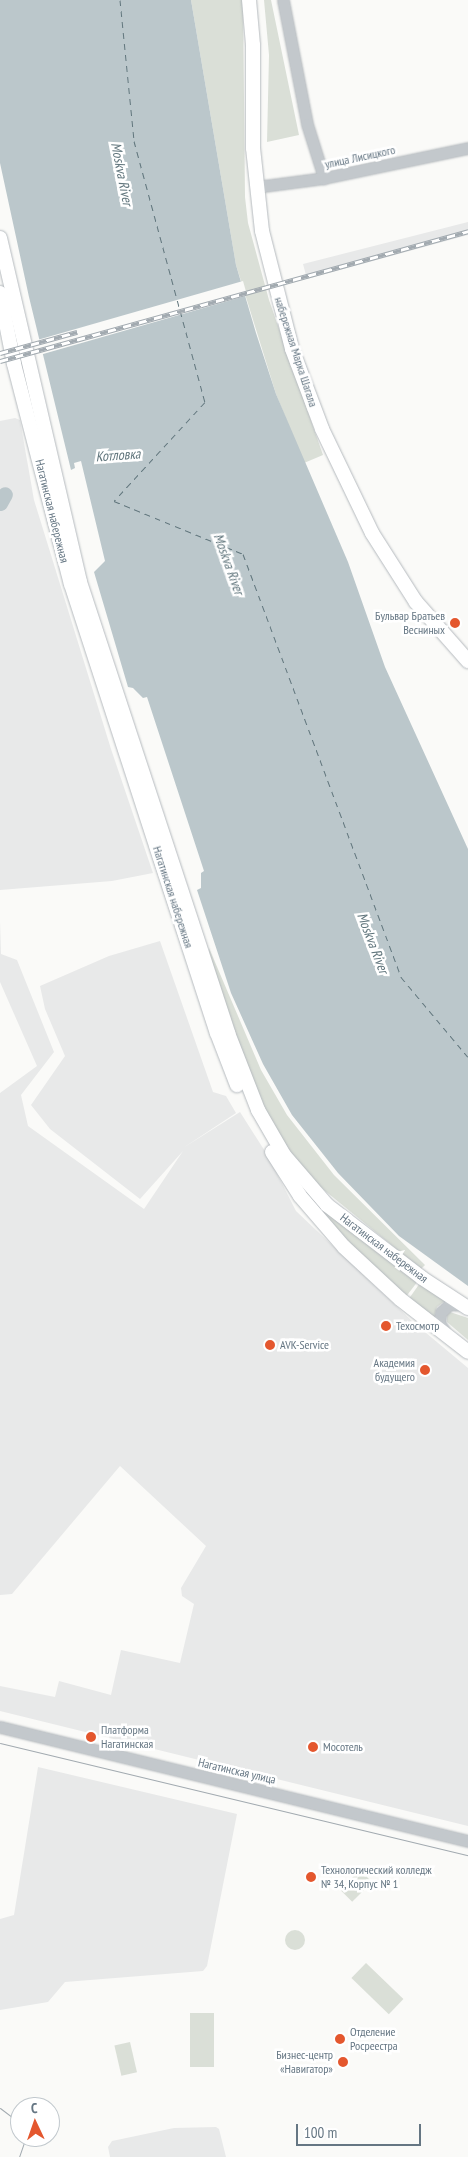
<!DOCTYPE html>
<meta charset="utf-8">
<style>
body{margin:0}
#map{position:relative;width:468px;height:2157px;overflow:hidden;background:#fafaf8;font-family:"PT Sans Narrow",sans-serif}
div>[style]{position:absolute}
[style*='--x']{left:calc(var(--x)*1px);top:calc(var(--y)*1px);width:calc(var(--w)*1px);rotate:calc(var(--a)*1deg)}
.built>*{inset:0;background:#e8e9e9}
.green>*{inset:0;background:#dadfd7;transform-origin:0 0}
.round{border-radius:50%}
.water>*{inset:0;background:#bbc7cb}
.pier>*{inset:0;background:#fafaf8;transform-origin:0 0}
.river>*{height:15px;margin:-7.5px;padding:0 7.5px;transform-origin:7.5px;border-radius:7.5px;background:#bbc7cb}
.ferry>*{height:1px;margin-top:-0.5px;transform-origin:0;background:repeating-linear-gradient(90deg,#60757c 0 6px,transparent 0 11px)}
.roads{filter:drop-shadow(0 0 1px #b5babe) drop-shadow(0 0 1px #b5babe)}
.minor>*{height:11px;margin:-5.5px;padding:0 5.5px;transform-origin:5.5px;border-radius:5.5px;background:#c3c8cc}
.major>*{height:14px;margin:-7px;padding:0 7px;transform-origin:7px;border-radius:7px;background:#fff}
.tram>*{height:1px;margin:-0.5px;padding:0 0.5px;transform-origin:0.5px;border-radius:0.5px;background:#a2aab0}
.rail>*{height:4.5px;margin-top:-2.25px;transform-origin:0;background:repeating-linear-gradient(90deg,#fff 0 8px,#a2aab0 0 16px);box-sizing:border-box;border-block:1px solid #a2aab0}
.dots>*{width:14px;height:14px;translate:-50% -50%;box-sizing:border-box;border:2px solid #fff;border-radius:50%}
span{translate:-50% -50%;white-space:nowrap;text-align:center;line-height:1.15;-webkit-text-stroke:5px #fff;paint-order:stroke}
.street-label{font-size:12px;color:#657683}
.poi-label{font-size:12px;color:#657683}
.right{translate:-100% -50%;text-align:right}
.left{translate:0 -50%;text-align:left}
.water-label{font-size:14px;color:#60757c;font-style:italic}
.north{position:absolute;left:10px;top:2097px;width:50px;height:50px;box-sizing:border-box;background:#fff;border:1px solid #c1c8cd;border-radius:50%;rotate:357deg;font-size:14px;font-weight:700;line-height:20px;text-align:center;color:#657683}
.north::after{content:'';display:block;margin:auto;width:18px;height:22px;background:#e4572e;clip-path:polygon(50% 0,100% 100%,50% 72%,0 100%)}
.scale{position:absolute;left:296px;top:2124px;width:125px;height:22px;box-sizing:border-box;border:2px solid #657683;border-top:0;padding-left:6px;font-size:15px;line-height:18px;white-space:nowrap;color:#657683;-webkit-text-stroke:4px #fff;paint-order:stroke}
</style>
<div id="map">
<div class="built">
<i style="clip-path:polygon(468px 222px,468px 235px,307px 279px,303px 264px)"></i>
<i style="clip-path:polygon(15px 418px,20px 420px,34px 500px,111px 749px,153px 873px,112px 881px,0 890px,0 507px,7px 493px,2px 490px,0 494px,0 421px)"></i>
<i style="clip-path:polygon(0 921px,1px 954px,17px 960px,54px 1052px,21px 1095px,28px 1126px,144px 1209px,183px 1151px,140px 1199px,50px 1129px,31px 1105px,65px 1056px,45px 1009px,40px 986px,109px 956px,160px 941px,213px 1092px,226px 1096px,236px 1113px,183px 1148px,240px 1112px,268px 1156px,296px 1211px,413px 1322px,468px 1368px,468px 1826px,0 1711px,0 1686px,55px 1697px,59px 1681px,111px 1695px,121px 1650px,180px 1663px,194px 1604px,182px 1596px,181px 1588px,206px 1546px,120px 1466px,12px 1594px,0 1595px,0 1093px,37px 1066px,0 982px)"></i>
<i style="clip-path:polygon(38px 1767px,237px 1814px,207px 1966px,203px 1971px,65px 1982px,48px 2002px,0 2010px,0 1919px,14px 1915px)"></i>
<i style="clip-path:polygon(216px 2127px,219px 2129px,226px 2157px,110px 2157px,108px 2147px,112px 2141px,174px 2128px)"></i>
</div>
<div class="green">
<i style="clip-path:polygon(191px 0,243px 0,245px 197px,248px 223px,269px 300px,323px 455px,304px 463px,276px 394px,236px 265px)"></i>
<i style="clip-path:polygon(264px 0,271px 0,299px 135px,267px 142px,269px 55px)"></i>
<i style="clip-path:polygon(209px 948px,261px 1070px,287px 1115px,334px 1175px,425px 1265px,421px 1269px,308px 1177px,287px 1151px,259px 1100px,209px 961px)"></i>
<i style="clip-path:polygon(300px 1185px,322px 1208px,418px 1281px,405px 1298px,336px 1232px)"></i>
<i style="clip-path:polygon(420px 1283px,446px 1300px,437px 1307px,433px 1320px,408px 1300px)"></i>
<i style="clip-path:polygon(450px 1312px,468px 1318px,468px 1340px,447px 1322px,447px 1315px)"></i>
<i style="left:360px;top:1870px;width:17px;height:28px;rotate:45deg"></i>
<i class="round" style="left:285px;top:1930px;width:20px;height:20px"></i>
<i style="left:366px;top:1963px;width:52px;height:21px;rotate:44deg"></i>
<i style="left:190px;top:2013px;width:24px;height:54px"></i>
<i style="left:130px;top:2042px;width:31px;height:16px;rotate:77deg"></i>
</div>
<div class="water">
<i style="clip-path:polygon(0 0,191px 0,236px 265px,256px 333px,276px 394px,348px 562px,385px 667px,468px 849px,468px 1286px,399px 1236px,338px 1173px,292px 1115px,263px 1064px,231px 993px,197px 890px,201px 888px,201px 873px,204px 871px,147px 697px,143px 698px,133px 688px,128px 687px,94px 572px,105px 561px,81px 461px,74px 463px,75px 468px,71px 470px,29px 297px,0 163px)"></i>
</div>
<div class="pier">
<i style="left:243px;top:281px;width:15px;height:214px;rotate:74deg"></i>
</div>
<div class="river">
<i style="--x:0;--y:503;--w:10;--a:-61"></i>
</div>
<div class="ferry">
<i style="--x:120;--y:0;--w:142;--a:84.3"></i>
<i style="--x:134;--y:141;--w:270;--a:74.8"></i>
<i style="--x:205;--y:402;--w:134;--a:132.6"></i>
<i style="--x:114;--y:501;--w:139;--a:22.3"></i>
<i style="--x:243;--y:554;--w:452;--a:69.5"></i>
<i style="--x:401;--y:977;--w:104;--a:50.1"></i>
</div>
<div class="roads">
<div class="minor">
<i style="--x:283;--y:0;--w:126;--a:79"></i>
<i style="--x:307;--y:124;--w:57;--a:72.5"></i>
<i style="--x:256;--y:187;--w:69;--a:-7.5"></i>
<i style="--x:324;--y:178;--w:147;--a:-11.8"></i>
<i style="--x:446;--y:1333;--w:12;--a:-125"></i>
<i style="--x:439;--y:1323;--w:11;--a:-80"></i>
<i style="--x:441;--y:1312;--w:12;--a:-42"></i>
<i style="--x:450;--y:1304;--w:12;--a:5"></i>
<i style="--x:0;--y:1727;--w:482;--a:13.7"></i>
</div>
<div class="major">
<i style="--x:249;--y:0;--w:45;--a:84.9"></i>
<i style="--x:253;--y:45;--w:103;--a:90"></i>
<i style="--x:253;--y:148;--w:83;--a:83.8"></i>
<i style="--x:262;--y:231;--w:122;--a:75.7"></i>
<i style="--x:292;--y:349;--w:85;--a:69.4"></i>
<i style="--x:322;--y:429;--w:115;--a:64.3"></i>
<i style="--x:372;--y:533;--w:82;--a:57.5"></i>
<i style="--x:416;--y:602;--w:79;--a:48.6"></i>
<i style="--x:0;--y:238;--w:353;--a:76.9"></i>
<i style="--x:80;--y:582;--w:475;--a:71.8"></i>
<i style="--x:228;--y:1033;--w:83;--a:68.7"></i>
<i style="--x:258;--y:1110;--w:52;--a:60"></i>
<i style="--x:284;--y:1155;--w:66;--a:49.3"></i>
<i style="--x:327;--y:1205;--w:120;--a:37.5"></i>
<i style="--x:422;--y:1278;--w:55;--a:33.1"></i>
<i style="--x:0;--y:293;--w:72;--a:78.8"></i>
<i style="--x:14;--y:364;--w:227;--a:75.5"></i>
<i style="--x:71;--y:584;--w:472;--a:72"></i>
<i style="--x:217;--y:1033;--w:56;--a:69"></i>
<i style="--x:272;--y:1152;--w:52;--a:57.5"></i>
<i style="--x:300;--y:1196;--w:67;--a:49.2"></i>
<i style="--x:344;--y:1247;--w:76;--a:42.9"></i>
<i style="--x:400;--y:1299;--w:86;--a:37.9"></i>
</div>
</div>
<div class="tram">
<i style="--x:0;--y:1743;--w:481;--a:13.5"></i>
<i style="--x:0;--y:2108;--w:25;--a:37"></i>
<i style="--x:19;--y:2157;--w:21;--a:-71"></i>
</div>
<div class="rail">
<i style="--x:0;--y:353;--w:80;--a:-15.3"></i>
<i style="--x:0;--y:361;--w:486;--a:-15.5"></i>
</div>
<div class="dots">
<i style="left:455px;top:623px;background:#e4572e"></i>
<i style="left:386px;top:1326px;background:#e4572e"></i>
<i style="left:270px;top:1345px;background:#e4572e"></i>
<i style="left:425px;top:1370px;background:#e4572e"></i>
<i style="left:91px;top:1737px;background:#e4572e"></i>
<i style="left:313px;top:1747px;background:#e4572e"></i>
<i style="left:311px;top:1877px;background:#e4572e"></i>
<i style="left:340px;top:2039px;background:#e4572e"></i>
<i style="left:343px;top:2062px;background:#e4572e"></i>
</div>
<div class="street-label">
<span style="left:360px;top:157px;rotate:-12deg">улица Лисицкого</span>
<span style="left:296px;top:352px;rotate:72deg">набережная Марка Шагала</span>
<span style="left:52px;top:511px;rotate:76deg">Нагатинская набережная</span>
<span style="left:173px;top:897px;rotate:72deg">Нагатинская набережная</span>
<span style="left:384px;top:1248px;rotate:37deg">Нагатинская набережная</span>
<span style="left:237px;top:1771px;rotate:13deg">Нагатинская улица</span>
</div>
<div class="poi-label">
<span class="right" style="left:445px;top:623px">Бульвар Братьев<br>Весниных</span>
<span class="left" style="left:396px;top:1326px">Техосмотр</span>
<span class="left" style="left:280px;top:1345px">AVK-Service</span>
<span class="right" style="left:415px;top:1370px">Академия<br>будущего</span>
<span class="left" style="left:101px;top:1737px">Платформа<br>Нагатинская</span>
<span class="left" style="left:323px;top:1747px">Мосотель</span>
<span class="left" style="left:321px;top:1877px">Технологический колледж<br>№ 34, Корпус № 1</span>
<span class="left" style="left:350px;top:2039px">Отделение<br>Росреестра</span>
<span class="right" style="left:333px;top:2062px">Бизнес-центр<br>«Навигатор»</span>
</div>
<div class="water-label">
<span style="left:122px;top:174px;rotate:79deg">Moskva River</span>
<span style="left:118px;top:455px;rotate:-4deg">Котловка</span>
<span style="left:229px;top:564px;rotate:70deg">Moskva River</span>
<span style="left:373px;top:943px;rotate:69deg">Moskva River</span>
</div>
<div class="north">С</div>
<div class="scale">100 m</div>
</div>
